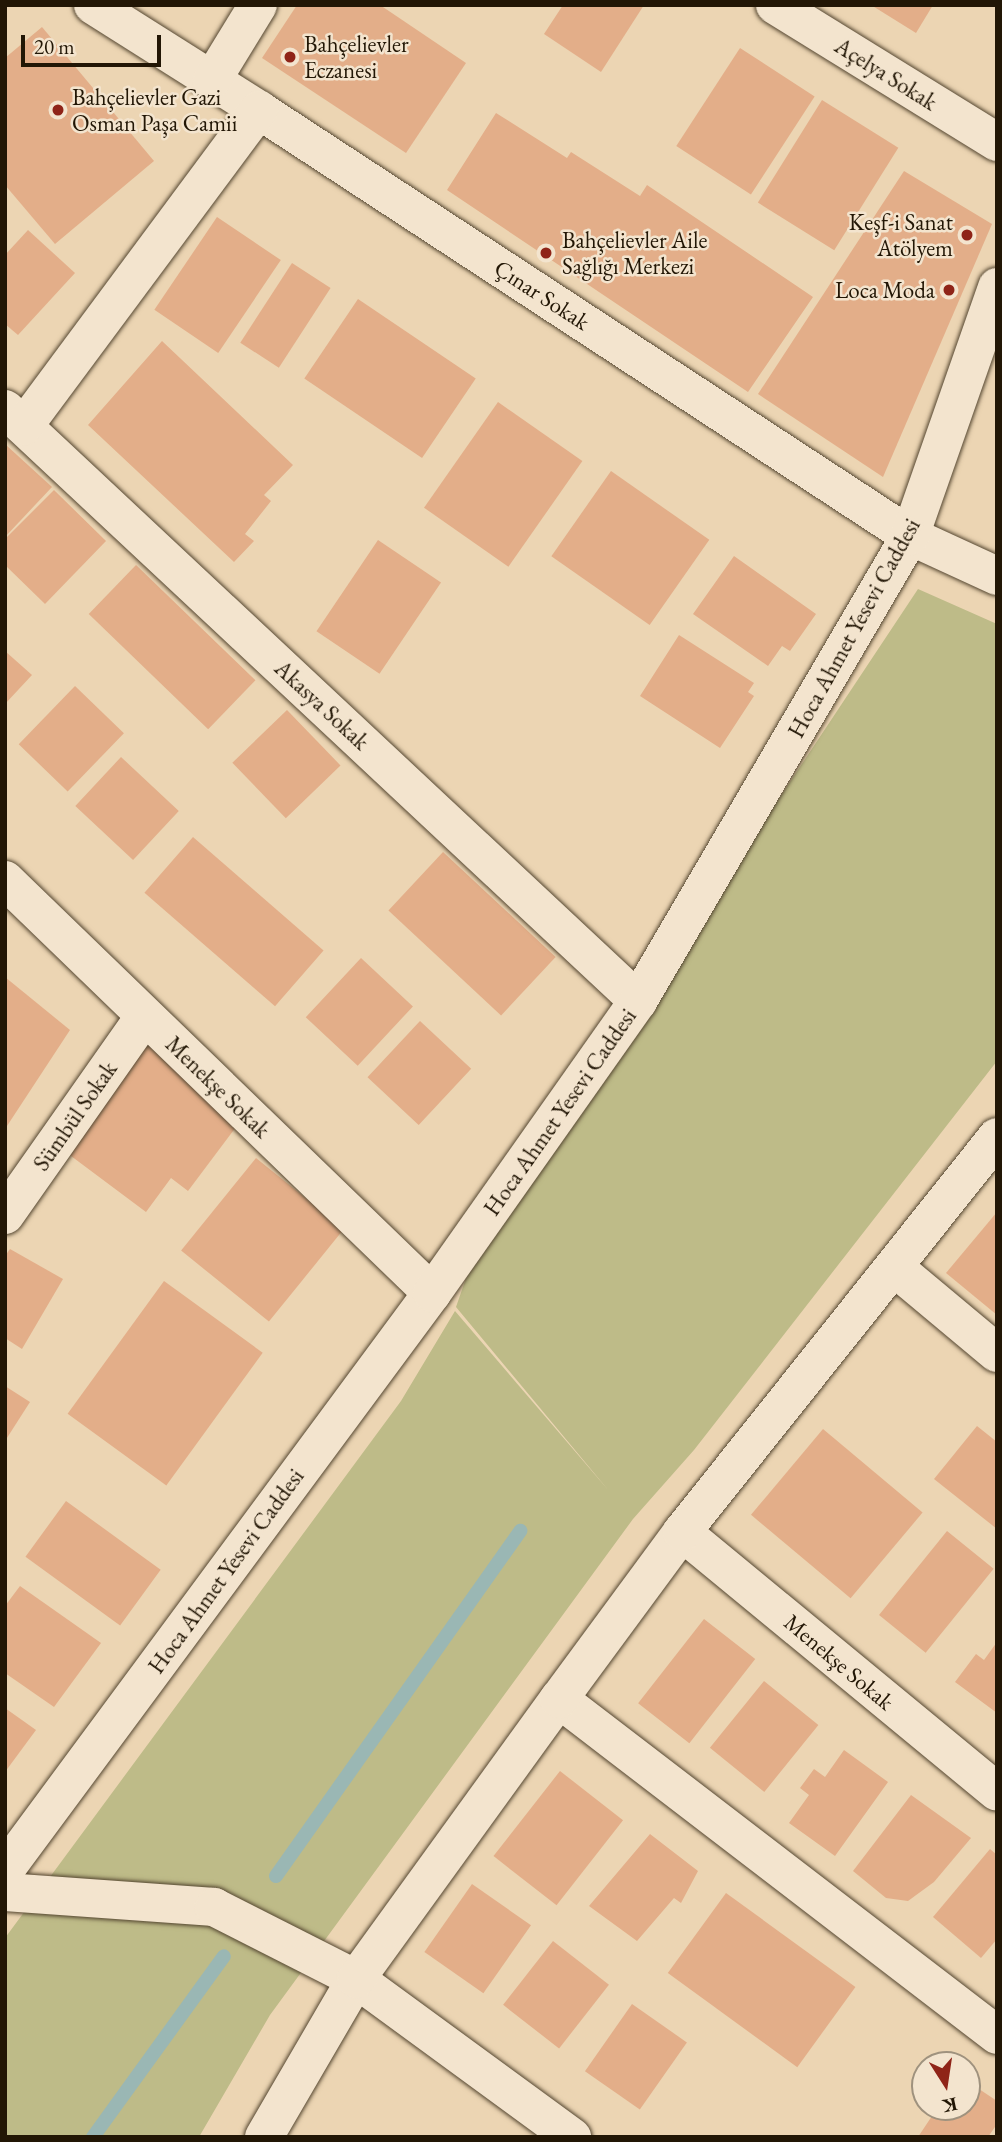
<!DOCTYPE html>
<meta charset="utf-8">
<style>
body{margin:0}
#map{position:relative;width:1002px;height:2142px;overflow:hidden;background:#ecd5b3;font-family:"EB Garamond",serif}
div>[style]{position:absolute}
[style*='--x']{left:calc(var(--x)*1px);top:calc(var(--y)*1px);width:calc(var(--w)*1px);rotate:calc(var(--a)*1deg)}
.green>*{inset:0;background:#bebb88}
.stream>*{height:14px;margin:-7px;padding:0 7px;transform-origin:7px;border-radius:7px;background:#9ab7b4}
.building>*{inset:0;background:#e3ae89;transform-origin:0 0}
.roads{filter:drop-shadow(0 0 2px #544630) drop-shadow(0 0 2px #544630)}
.minor>*{height:38px;margin:-19px;padding:0 19px;transform-origin:19px;border-radius:19px;background:#f3e4ce}
.dots>*{width:19px;height:19px;translate:-50% -50%;box-sizing:border-box;border:4px solid #f3e4ce;border-radius:50%}
span{translate:-50% -50%;white-space:nowrap;text-align:center;line-height:1.15;-webkit-text-stroke:5px #f3e4ce;paint-order:stroke}
.poi-label{font-size:23px;color:#221605}
.left{translate:0 -50%;text-align:left}
.right{translate:-100% -50%;text-align:right}
.street-label{font-size:23px;color:#221605}
.frame{position:absolute;inset:0;border:7px solid #221605;pointer-events:none}
.north{position:absolute;left:911px;top:2051px;width:70px;height:70px;box-sizing:border-box;background:#f3e4ce;border:2px solid #9f927e;border-radius:50%;rotate:168deg;font-size:19px;font-weight:700;line-height:28px;text-align:center;color:#221605}
.north::after{content:'';display:block;margin:auto;width:24px;height:32px;background:#8f2418;clip-path:polygon(50% 0,100% 100%,50% 72%,0 100%)}
.scale{position:absolute;left:21px;top:35px;width:140px;height:32px;box-sizing:border-box;border:4px solid #221605;border-top:0;padding-left:9px;font-size:21px;line-height:24px;white-space:nowrap;color:#221605;-webkit-text-stroke:5px #f3e4ce;paint-order:stroke}
</style>
<div id="map">
<div class="green">
<i style="clip-path:polygon(918px 589px,997px 624px,997px 1061px,694px 1450px,633px 1519px,270px 2015px,199px 2137px,5px 2137px,5px 1938px,401px 1401px,455px 1311px,609px 1491px,456px 1307px,472px 1261px)"></i>
</div>
<div class="stream">
<i style="--x:276;--y:1876;--w:423;--a:-54.7"></i>
<i style="--x:93;--y:2137;--w:223;--a:-54.1"></i>
</div>
<div class="building">
<i style="clip-path:polygon(297px 5px,380px 5px,466px 63px,406px 153px,262px 58px)"></i>
<i style="clip-path:polygon(563px 5px,644px 5px,601px 72px,544px 34px)"></i>
<i style="clip-path:polygon(871px 5px,933px 5px,916px 33px)"></i>
<i style="clip-path:polygon(42px 27px,154px 161px,55px 244px,5px 185px,5px 58px)"></i>
<i style="left:740px;top:48px;width:89px;height:117px;rotate:33deg"></i>
<i style="left:822px;top:100px;width:90px;height:121px;rotate:32deg"></i>
<i style="clip-path:polygon(496px 113px,567px 158px,571px 152px,640px 196px,647px 185px,813px 297px,748px 392px,447px 190px)"></i>
<i style="clip-path:polygon(904px 171px,992px 224px,883px 477px,758px 394px)"></i>
<i style="left:217px;top:217px;width:77px;height:112px;rotate:34deg"></i>
<i style="clip-path:polygon(28px 230px,75px 273px,18px 335px,5px 324px,5px 255px)"></i>
<i style="left:292px;top:263px;width:46px;height:95px;rotate:33deg"></i>
<i style="left:358px;top:299px;width:142px;height:96px;rotate:34deg"></i>
<i style="clip-path:polygon(162px 341px,293px 465px,264px 495px,271px 501px,245px 534px,254px 541px,234px 562px,88px 425px)"></i>
<i style="left:498px;top:402px;width:103px;height:129px;rotate:35deg"></i>
<i style="clip-path:polygon(5px 444px,52px 487px,5px 537px)"></i>
<i style="left:611px;top:471px;width:120px;height:104px;rotate:35deg"></i>
<i style="clip-path:polygon(54px 490px,106px 541px,45px 604px,5px 565px,5px 539px)"></i>
<i style="left:378px;top:540px;width:76px;height:110px;rotate:34deg"></i>
<i style="clip-path:polygon(734px 556px,816px 614px,790px 651px,782px 646px,768px 666px,693px 614px)"></i>
<i style="left:136px;top:565px;width:166px;height:68px;rotate:44deg"></i>
<i style="clip-path:polygon(679px 635px,754px 683px,748px 692px,754px 696px,720px 748px,640px 696px)"></i>
<i style="clip-path:polygon(5px 651px,32px 675px,5px 704px)"></i>
<i style="left:75px;top:686px;width:68px;height:81px;rotate:44deg"></i>
<i style="left:287px;top:710px;width:77px;height:76px;rotate:46deg"></i>
<i style="left:121px;top:757px;width:79px;height:67px;rotate:43deg"></i>
<i style="left:193px;top:837px;width:173px;height:74px;rotate:41deg"></i>
<i style="left:443px;top:852px;width:154px;height:80px;rotate:43deg"></i>
<i style="left:361px;top:958px;width:71px;height:81px;rotate:43deg"></i>
<i style="clip-path:polygon(5px 977px,70px 1030px,5px 1129px)"></i>
<i style="left:420px;top:1021px;width:70px;height:77px;rotate:43deg"></i>
<i style="clip-path:polygon(143px 1041px,236px 1127px,188px 1191px,171px 1178px,146px 1212px,63px 1150px)"></i>
<i style="left:256px;top:1158px;width:113px;height:119px;rotate:39deg"></i>
<i style="clip-path:polygon(997px 1212px,997px 1315px,946px 1273px)"></i>
<i style="clip-path:polygon(10px 1249px,63px 1279px,22px 1349px,5px 1338px,5px 1256px)"></i>
<i style="left:164px;top:1281px;width:122px;height:164px;rotate:36deg"></i>
<i style="clip-path:polygon(5px 1386px,30px 1402px,5px 1441px)"></i>
<i style="clip-path:polygon(977px 1426px,997px 1442px,997px 1529px,934px 1479px)"></i>
<i style="left:823px;top:1429px;width:130px;height:112px;rotate:40deg"></i>
<i style="left:66px;top:1501px;width:117px;height:69px;rotate:36deg"></i>
<i style="left:947px;top:1531px;width:60px;height:108px;rotate:39deg"></i>
<i style="clip-path:polygon(20px 1586px,101px 1643px,54px 1707px,5px 1673px,5px 1606px)"></i>
<i style="left:704px;top:1619px;width:65px;height:107px;rotate:38deg"></i>
<i style="clip-path:polygon(997px 1642px,997px 1713px,955px 1682px,976px 1654px,984px 1660px)"></i>
<i style="left:764px;top:1681px;width:70px;height:86px;rotate:39deg"></i>
<i style="clip-path:polygon(5px 1708px,36px 1730px,5px 1772px)"></i>
<i style="clip-path:polygon(844px 1750px,888px 1782px,835px 1856px,789px 1823px,809px 1795px,800px 1788px,814px 1769px,825px 1777px)"></i>
<i style="left:560px;top:1771px;width:80px;height:108px;rotate:38deg"></i>
<i style="clip-path:polygon(911px 1795px,971px 1838px,934px 1882px,908px 1901px,886px 1898px,853px 1871px)"></i>
<i style="clip-path:polygon(650px 1834px,698px 1871px,681px 1903px,674px 1898px,637px 1941px,589px 1906px)"></i>
<i style="clip-path:polygon(990px 1849px,997px 1855px,997px 1939px,981px 1958px,933px 1917px)"></i>
<i style="left:472px;top:1884px;width:72px;height:83px;rotate:35deg"></i>
<i style="left:726px;top:1893px;width:160px;height:99px;rotate:36deg"></i>
<i style="left:553px;top:1941px;width:71px;height:81px;rotate:38deg"></i>
<i style="left:632px;top:2004px;width:67px;height:82px;rotate:35deg"></i>
<i style="clip-path:polygon(967px 2081px,997px 2101px,997px 2124px,988px 2137px,918px 2137px,938px 2107px,967px 2107px)"></i>
</div>
<div class="roads">
<div class="minor">
<i style="--x:93;--y:5;--w:196;--a:32.3"></i>
<i style="--x:259;--y:110;--w:778;--a:33.2"></i>
<i style="--x:910;--y:536;--w:96;--a:24.7"></i>
<i style="--x:775;--y:5;--w:261;--a:31.7"></i>
<i style="--x:212;--y:80;--w:88;--a:-58.5"></i>
<i style="--x:5;--y:409;--w:867;--a:43.08"></i>
<i style="--x:24;--y:426;--w:394;--a:-53.4"></i>
<i style="--x:5;--y:880;--w:594;--a:44.05"></i>
<i style="--x:5;--y:1215;--w:243;--a:-54.9"></i>
<i style="--x:894;--y:1267;--w:134;--a:39.9"></i>
<i style="--x:682;--y:1532;--w:408;--a:39.5"></i>
<i style="--x:559;--y:1699;--w:552;--a:37.49"></i>
<i style="--x:5;--y:1870;--w:718;--a:-53.5"></i>
<i style="--x:432;--y:1293;--w:357;--a:-54.8"></i>
<i style="--x:638;--y:1001;--w:539;--a:-59.67"></i>
<i style="--x:910;--y:536;--w:264;--a:-70.7"></i>
<i style="--x:5;--y:1892;--w:210;--a:4.1"></i>
<i style="--x:214;--y:1907;--w:159;--a:26.9"></i>
<i style="--x:356;--y:1979;--w:268;--a:36.2"></i>
<i style="--x:264;--y:2137;--w:183;--a:-59.8"></i>
<i style="--x:356;--y:1979;--w:346;--a:-54.1"></i>
<i style="--x:559;--y:1699;--w:207;--a:-53.6"></i>
<i style="--x:682;--y:1532;--w:505;--a:-51.43"></i>
</div>
</div>
<div class="dots">
<i style="left:290px;top:57px;background:#8f2418"></i>
<i style="left:58px;top:110px;background:#8f2418"></i>
<i style="left:967px;top:235px;background:#8f2418"></i>
<i style="left:546px;top:253px;background:#8f2418"></i>
<i style="left:949px;top:290px;background:#8f2418"></i>
</div>
<div class="poi-label">
<span class="left" style="left:304px;top:57px">Bahçelievler<br>Eczanesi</span>
<span class="left" style="left:72px;top:110px">Bahçelievler Gazi<br>Osman Paşa Camii</span>
<span class="right" style="left:953px;top:235px">Keşf-i Sanat<br>Atölyem</span>
<span class="left" style="left:562px;top:253px">Bahçelievler Aile<br>Sağlığı Merkezi</span>
<span class="right" style="left:935px;top:290px">Loca Moda</span>
</div>
<div class="street-label">
<span style="left:886px;top:74px;rotate:32deg">Açelya Sokak</span>
<span style="left:542px;top:295px;rotate:33deg">Çınar Sokak</span>
<span style="left:854px;top:628px;rotate:-61deg">Hoca Ahmet Yesevi Caddesi</span>
<span style="left:322px;top:705px;rotate:43deg">Akasya Sokak</span>
<span style="left:218px;top:1087px;rotate:44deg">Menekşe Sokak</span>
<span style="left:560px;top:1112px;rotate:-55deg">Hoca Ahmet Yesevi Caddesi</span>
<span style="left:75px;top:1116px;rotate:-55deg">Sümbül Sokak</span>
<span style="left:226px;top:1571px;rotate:-54deg">Hoca Ahmet Yesevi Caddesi</span>
<span style="left:839px;top:1662px;rotate:40deg">Menekşe Sokak</span>
</div>
<div class="frame"></div>
<div class="north">K</div>
<div class="scale">20 m</div>
</div>
